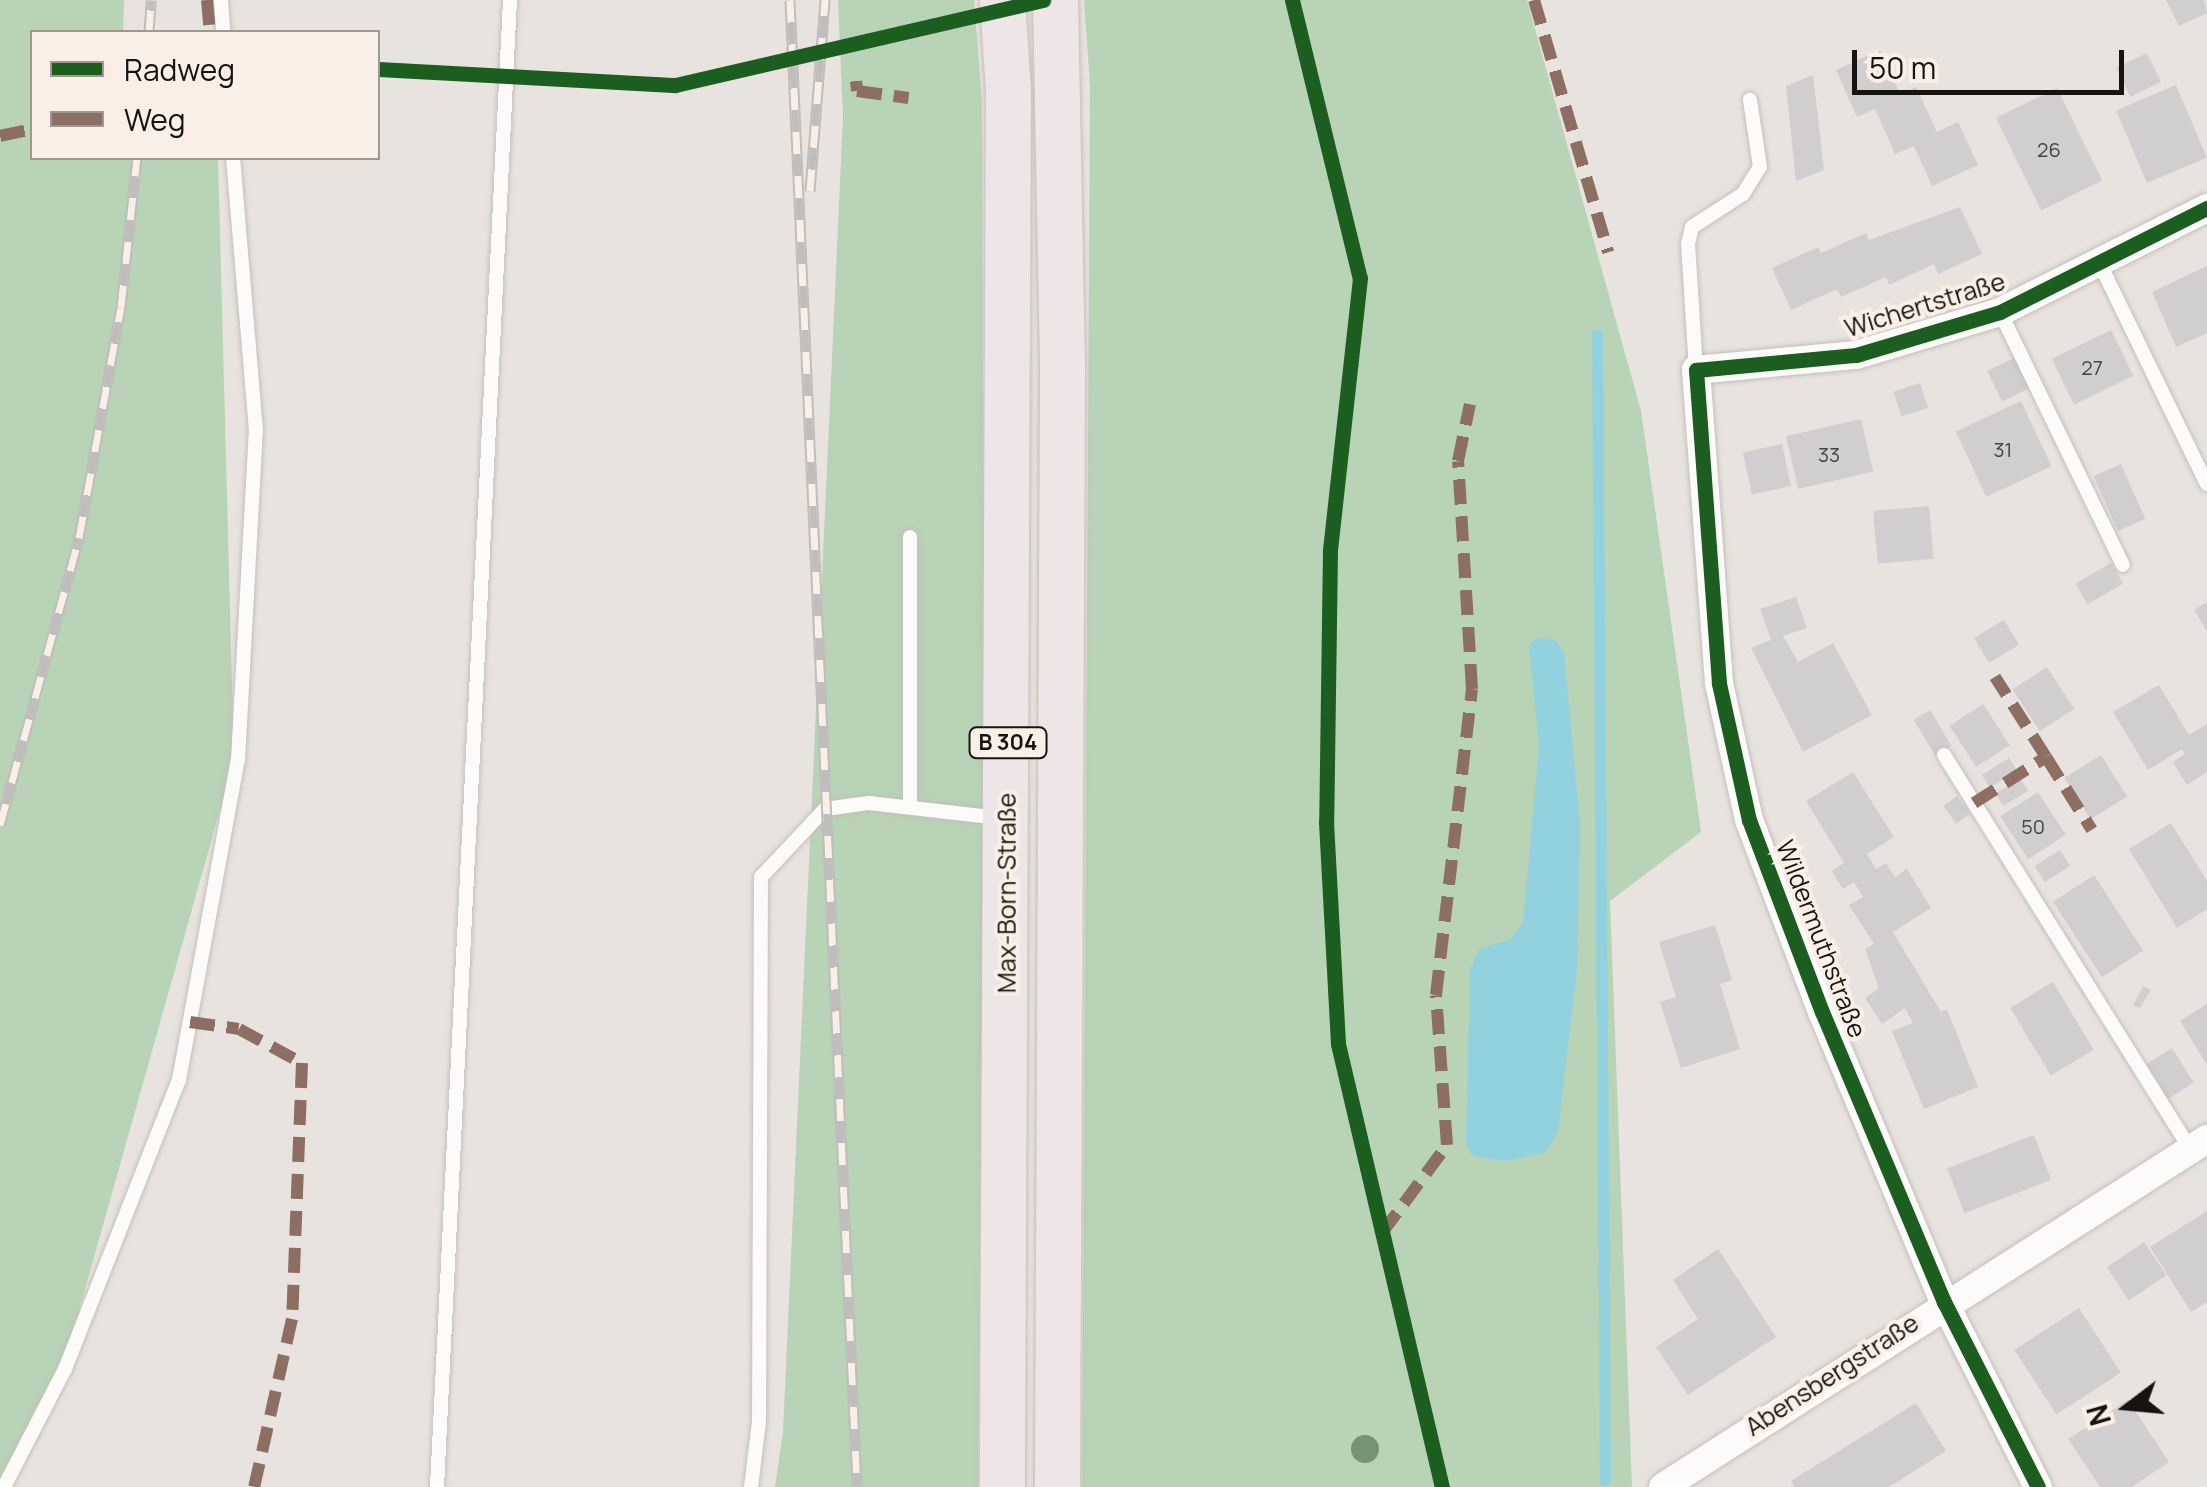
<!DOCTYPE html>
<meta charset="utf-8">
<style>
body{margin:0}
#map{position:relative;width:2207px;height:1487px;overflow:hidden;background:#e8e3de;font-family:Manrope,sans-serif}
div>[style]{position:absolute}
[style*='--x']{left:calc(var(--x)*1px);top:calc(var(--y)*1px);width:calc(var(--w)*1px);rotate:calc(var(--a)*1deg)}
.green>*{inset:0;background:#b8d3b5}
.water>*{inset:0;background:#92d2df}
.stream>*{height:11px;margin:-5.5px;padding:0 5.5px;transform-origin:5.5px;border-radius:5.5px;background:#92d2df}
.building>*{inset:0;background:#d0cece;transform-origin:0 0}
.roads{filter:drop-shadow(0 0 2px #c3bfbb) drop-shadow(0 0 2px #c3bfbb)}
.service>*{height:14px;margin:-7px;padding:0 7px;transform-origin:7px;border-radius:7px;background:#fcfbfa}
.minor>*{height:28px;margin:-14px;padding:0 14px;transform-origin:14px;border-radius:14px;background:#fcfbfa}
.primary>*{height:45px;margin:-22.5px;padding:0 22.5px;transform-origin:22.5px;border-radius:22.5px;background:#eee5e6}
.rail>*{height:11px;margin-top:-5.5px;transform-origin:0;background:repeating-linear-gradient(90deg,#faefe7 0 22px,#c0bebd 0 44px);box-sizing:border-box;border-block:2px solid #c0bebd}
.quiet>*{height:12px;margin-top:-6px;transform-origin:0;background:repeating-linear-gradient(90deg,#8d6e63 0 25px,transparent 0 37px)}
.cycleway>*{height:15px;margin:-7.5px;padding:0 7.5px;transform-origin:7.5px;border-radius:7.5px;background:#1b5e20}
.trees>*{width:28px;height:28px;margin:-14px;border-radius:50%;background:#769375}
span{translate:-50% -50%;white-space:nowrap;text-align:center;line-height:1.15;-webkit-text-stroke:8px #faefe7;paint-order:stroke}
.number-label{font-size:20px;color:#454240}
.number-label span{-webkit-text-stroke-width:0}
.shield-label span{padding:2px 8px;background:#faefe7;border:2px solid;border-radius:8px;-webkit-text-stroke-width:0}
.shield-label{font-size:22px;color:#171310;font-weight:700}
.street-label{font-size:25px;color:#171310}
.legend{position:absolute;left:30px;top:30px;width:350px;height:130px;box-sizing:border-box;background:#faefe7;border:2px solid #9f9791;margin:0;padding:12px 18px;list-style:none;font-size:30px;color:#171310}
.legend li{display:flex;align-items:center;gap:20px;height:50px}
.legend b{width:50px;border:2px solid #9f9791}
.north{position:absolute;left:2077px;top:1357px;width:100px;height:100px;-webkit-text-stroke:8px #faefe7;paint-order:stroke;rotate:254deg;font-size:28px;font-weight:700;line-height:40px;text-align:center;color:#171310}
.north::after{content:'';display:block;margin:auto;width:35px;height:45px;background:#171310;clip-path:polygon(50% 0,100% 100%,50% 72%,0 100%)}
.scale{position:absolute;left:1852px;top:50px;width:272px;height:45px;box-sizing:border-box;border:5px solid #171310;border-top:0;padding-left:12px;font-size:30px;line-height:35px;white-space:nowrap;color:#171310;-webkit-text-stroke:8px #faefe7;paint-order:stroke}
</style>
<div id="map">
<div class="green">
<i style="clip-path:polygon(0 0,124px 0,123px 32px,32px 32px,32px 158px,218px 158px,234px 760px,65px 1360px,0 1479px)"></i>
<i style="clip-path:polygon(838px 0,974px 0,982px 102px,984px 701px,978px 1487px,775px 1487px,783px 1432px,843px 116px)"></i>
<i style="clip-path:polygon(1084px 0,1527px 0,1641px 411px,1701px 832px,1610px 901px,1632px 1487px,1082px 1487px,1090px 85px)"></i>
</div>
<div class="water">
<i style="clip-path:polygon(1536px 638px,1556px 640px,1564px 653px,1580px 825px,1577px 969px,1558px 1131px,1546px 1152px,1507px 1161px,1473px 1156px,1466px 1144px,1470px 970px,1479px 949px,1511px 939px,1523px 923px,1539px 747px,1529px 645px)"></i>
</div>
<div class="stream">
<i style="--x:1597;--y:334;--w:1146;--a:89.6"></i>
</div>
<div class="building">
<i style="clip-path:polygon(2166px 0,2204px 0,2207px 13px,2179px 26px)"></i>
<i style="clip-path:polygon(1880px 50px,1900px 94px,1916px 87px,1937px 132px,1958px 122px,1978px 165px,1932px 186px,1914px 146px,1895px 154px,1875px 109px,1857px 117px,1836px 70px)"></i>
<i style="left:2147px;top:53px;width:32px;height:34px;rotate:64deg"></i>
<i style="clip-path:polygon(1813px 75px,1824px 170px,1796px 181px,1786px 86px)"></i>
<i style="left:2176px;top:85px;width:79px;height:65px;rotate:67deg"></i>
<i style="left:2057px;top:88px;width:103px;height:68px;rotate:64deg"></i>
<i style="clip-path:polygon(1960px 207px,1982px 254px,1938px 274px,1934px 264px,1889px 285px,1886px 277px,1841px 297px,1837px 289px,1791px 310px,1772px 268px,1818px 247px,1821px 253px,1866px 233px,1869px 240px)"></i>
<i style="clip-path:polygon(2207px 266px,2207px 333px,2176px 347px,2152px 292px)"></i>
<i style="left:2111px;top:330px;width:51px;height:66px;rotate:64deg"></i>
<i style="left:2016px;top:357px;width:34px;height:32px;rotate:64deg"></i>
<i style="left:1920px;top:383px;width:26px;height:28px;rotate:72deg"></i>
<i style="left:2021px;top:401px;width:72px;height:72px;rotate:65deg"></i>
<i style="left:1861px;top:419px;width:54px;height:77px;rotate:77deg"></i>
<i style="left:1782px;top:444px;width:43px;height:40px;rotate:78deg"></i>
<i style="left:2121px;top:464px;width:60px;height:30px;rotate:66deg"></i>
<i style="left:1929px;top:506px;width:53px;height:56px;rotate:85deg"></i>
<i style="left:2111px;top:563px;width:24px;height:41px;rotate:60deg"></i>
<i style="clip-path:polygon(1796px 597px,1807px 628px,1783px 636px,1798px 662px,1833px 643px,1872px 715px,1803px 752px,1751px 648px,1771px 640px,1760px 609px)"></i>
<i style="clip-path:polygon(2207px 602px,2207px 631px,2194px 610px)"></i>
<i style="left:2004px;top:620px;width:29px;height:35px;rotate:59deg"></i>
<i style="left:2047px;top:667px;width:50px;height:41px;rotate:57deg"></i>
<i style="clip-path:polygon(2159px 685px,2189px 735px,2207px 724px,2207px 772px,2187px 785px,2173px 762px,2185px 754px,2182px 749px,2148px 770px,2113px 712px)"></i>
<i style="left:1983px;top:704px;width:49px;height:40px;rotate:57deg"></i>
<i style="left:1930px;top:710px;width:42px;height:19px;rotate:59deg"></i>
<i style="left:2101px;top:755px;width:49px;height:43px;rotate:58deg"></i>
<i style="left:2009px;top:758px;width:15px;height:32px;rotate:58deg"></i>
<i style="clip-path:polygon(1853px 772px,1894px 837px,1867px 854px,1876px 869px,1886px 863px,1895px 877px,1907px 869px,1931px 908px,1893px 932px,1941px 1012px,1947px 1009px,1978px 1087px,1924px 1109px,1892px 1031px,1913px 1023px,1905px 1008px,1882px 1024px,1865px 998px,1879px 988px,1865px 949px,1874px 944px,1849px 905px,1863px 897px,1854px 882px,1843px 889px,1832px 871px,1844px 863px,1806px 801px)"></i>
<i style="left:2020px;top:778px;width:15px;height:29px;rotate:58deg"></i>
<i style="left:2038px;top:792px;width:51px;height:45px;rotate:57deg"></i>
<i style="left:1957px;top:796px;width:22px;height:17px;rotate:54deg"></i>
<i style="clip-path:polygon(2171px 823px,2207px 881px,2207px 909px,2177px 928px,2129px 849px)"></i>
<i style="left:2060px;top:850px;width:19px;height:30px;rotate:58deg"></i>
<i style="left:2094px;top:875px;width:90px;height:49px;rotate:57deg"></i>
<i style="clip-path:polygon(1715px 925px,1732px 980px,1720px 984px,1740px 1049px,1681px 1068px,1660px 1002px,1676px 997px,1659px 942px)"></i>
<i style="left:2053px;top:982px;width:79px;height:50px;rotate:59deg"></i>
<i style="clip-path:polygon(2143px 986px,2151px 990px,2140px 1008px,2133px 1005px)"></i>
<i style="clip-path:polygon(2207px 1004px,2207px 1065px,2180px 1021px)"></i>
<i style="left:2172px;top:1048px;width:41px;height:30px;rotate:58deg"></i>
<i style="left:2034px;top:1135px;width:48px;height:93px;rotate:69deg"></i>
<i style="clip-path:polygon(2207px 1211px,2207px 1302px,2191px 1312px,2150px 1247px)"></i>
<i style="left:2144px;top:1242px;width:40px;height:45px;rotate:56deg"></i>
<i style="clip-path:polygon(1718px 1249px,1776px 1337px,1688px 1395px,1656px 1347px,1698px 1319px,1673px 1280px)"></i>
<i style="left:2079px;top:1308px;width:77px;height:77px;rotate:57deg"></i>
<i style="clip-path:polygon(2128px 1400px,2169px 1462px,2132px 1487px,2100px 1487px,2068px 1439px)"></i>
<i style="clip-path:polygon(1916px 1403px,1946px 1451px,1889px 1487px,1794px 1487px,1791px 1481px)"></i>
</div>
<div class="roads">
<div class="service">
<i style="--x:221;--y:0;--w:32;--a:86"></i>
<i style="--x:2099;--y:262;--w:247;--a:64.1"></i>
<i style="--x:2000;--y:312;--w:281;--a:64.1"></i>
<i style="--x:1696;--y:370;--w:126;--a:-93.6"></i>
<i style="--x:1688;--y:244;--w:17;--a:-77"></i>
<i style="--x:1692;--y:227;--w:61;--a:-32.9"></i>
<i style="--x:1743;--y:194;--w:32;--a:-58"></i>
<i style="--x:1760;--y:167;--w:68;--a:-98.5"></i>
<i style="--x:910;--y:537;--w:270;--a:90"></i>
<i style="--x:1944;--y:755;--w:466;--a:58"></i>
<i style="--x:4;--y:1487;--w:133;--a:-62.7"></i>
<i style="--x:65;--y:1369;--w:311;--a:-68.5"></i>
<i style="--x:179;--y:1080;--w:325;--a:-79.6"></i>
<i style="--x:238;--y:760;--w:329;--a:-86.9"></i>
<i style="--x:256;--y:431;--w:274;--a:-94.8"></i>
<i style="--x:437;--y:1487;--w:1489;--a:-87.19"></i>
<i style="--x:751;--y:1487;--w:65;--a:-83"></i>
<i style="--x:759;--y:1422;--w:545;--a:-89.79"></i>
<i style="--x:761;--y:877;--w:93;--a:-46.7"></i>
<i style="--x:825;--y:809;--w:44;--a:-7.8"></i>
<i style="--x:869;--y:803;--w:131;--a:6.6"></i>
</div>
<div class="minor">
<i style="--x:1663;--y:1487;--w:646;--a:-32.61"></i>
<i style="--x:2038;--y:1487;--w:208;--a:-116.9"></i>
<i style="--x:1944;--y:1302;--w:315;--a:-112.8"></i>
<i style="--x:1822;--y:1012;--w:205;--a:-110.8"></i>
<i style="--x:1749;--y:820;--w:140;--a:-102.4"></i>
<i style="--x:1719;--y:683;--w:314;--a:-94.2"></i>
<i style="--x:1696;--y:370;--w:161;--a:-5.4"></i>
<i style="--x:1856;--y:355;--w:150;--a:-16.6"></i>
<i style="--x:2000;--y:312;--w:232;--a:-26.7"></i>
</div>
<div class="primary">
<i style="--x:1002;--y:0;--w:90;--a:86.2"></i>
<i style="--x:1008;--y:90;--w:1397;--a:90.25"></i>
<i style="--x:1055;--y:0;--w:377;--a:88.9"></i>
<i style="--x:1062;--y:377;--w:1110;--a:90.26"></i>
</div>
</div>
<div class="rail">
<i style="--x:790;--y:0;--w:1489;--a:87.42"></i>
<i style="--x:149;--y:32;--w:32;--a:-86"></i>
<i style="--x:810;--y:191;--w:192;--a:-85.5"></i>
<i style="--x:0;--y:825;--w:298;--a:-74.6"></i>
<i style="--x:79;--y:538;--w:235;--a:-79.7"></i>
<i style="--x:121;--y:307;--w:150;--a:-83.9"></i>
</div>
<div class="quiet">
<i style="--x:207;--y:0;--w:32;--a:85"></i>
<i style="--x:1534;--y:0;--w:263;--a:73.6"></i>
<i style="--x:856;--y:81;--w:10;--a:84"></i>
<i style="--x:857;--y:91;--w:52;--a:7.7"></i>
<i style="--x:0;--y:136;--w:33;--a:-12"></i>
<i style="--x:2046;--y:757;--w:86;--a:57.8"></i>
<i style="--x:1974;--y:803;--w:85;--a:-32.6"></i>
<i style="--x:2046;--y:757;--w:95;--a:-122.5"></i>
<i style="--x:190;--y:1022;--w:49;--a:8.1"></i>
<i style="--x:239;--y:1029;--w:72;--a:28.4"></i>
<i style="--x:302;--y:1063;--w:256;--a:92.2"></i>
<i style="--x:292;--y:1319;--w:172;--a:102.7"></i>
<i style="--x:1382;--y:1233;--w:109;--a:-53.5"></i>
<i style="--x:1447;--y:1145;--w:150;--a:-94.2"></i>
<i style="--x:1436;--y:995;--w:308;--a:-83.3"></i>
<i style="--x:1472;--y:689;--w:228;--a:-93.5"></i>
<i style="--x:1458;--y:461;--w:58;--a:-78.1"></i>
</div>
<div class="cycleway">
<i style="--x:1292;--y:0;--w:286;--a:76.3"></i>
<i style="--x:1360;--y:278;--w:274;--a:96.3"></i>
<i style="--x:1330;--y:550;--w:272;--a:90.8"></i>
<i style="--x:1326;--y:822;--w:222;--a:86.9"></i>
<i style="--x:1338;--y:1044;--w:455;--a:76.8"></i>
<i style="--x:378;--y:69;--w:297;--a:3.1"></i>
<i style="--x:675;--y:85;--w:378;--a:-13"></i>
<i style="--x:2038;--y:1487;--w:208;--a:-116.9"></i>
<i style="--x:1944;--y:1302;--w:315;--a:-112.8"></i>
<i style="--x:1822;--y:1012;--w:205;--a:-110.8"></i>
<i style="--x:1749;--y:820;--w:140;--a:-102.4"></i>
<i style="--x:1719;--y:683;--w:314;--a:-94.2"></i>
<i style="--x:1696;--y:370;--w:161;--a:-5.4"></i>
<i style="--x:1856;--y:355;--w:150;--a:-16.6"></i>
<i style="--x:2000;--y:312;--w:232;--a:-26.7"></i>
</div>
<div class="trees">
<i style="left:1365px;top:1449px"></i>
</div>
<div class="number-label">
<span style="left:2049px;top:149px">26</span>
<span style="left:2092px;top:367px">27</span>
<span style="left:2003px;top:449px">31</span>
<span style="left:1829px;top:454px">33</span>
<span style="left:2033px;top:826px">50</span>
</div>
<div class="shield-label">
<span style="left:1008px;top:743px">B 304</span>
</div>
<div class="street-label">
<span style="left:1925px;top:305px;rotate:-17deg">Wichertstraße</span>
<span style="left:1007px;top:893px;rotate:-90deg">Max-Born-Straße</span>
<span style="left:1821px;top:939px;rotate:69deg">Wildermuthstraße</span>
<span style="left:1832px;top:1375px;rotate:-33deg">Abensbergstraße</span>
</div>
<ul class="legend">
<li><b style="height:12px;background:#1b5e20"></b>Radweg</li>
<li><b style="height:12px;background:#8d6e63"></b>Weg</li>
</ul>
<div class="north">N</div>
<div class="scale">50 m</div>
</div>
